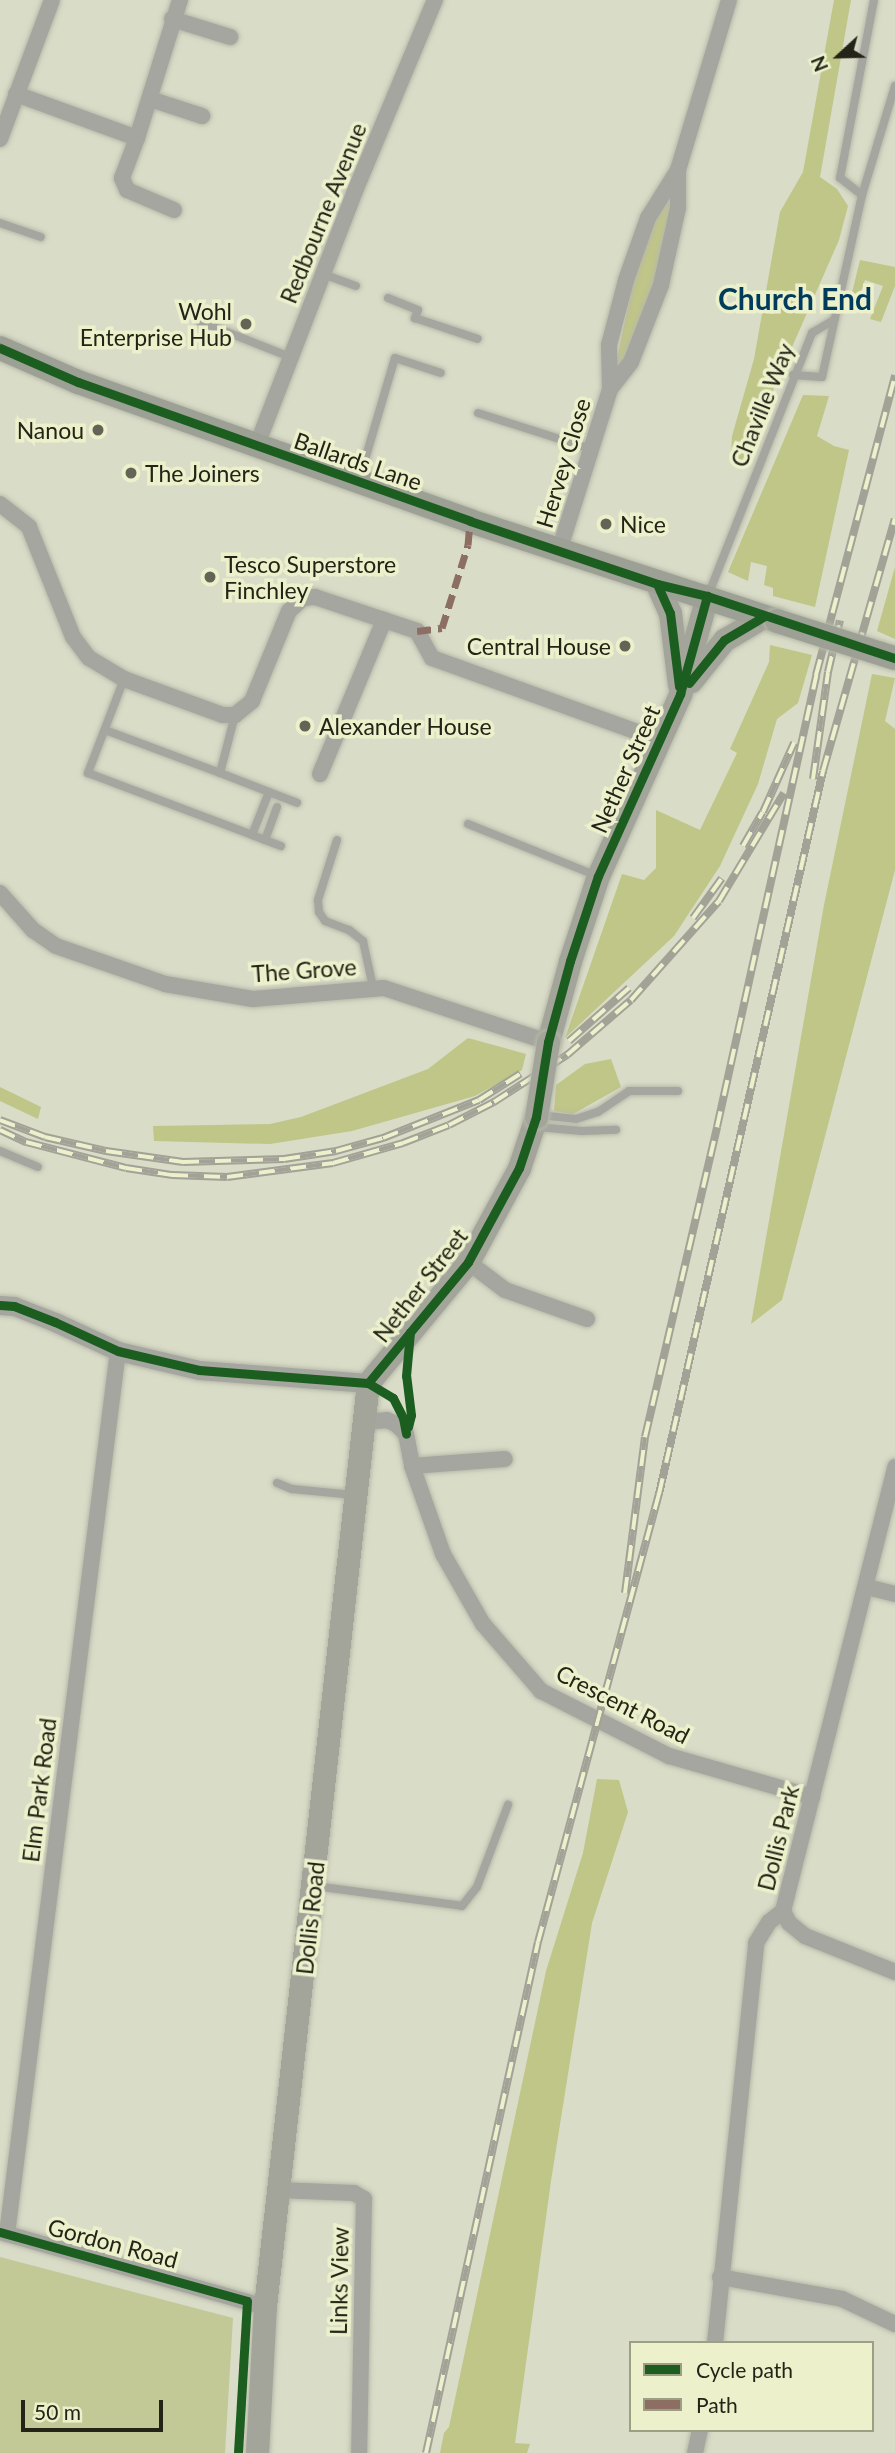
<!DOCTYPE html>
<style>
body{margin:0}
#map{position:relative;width:895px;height:2453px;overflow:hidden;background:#d9dcc7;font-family:Lato,sans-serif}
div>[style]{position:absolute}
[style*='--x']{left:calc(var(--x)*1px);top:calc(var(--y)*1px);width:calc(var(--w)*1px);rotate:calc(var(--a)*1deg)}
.green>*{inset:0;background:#c3c897}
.forest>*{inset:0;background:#c0c588}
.roads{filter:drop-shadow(0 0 2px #b7b9a9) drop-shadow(0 0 2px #b7b9a9)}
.service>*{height:8px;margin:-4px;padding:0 4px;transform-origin:4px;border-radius:4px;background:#a5a69f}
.minor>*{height:16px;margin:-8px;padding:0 8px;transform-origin:8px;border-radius:8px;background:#a5a69f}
.tertiary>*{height:19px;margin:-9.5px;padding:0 9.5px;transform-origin:9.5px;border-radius:9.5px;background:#a5a69f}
.secondary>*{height:23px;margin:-11.5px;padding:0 11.5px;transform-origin:11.5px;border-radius:11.5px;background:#a3a59b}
.primary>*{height:24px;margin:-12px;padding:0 12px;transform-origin:12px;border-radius:12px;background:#9da095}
.rail>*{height:8px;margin-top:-4px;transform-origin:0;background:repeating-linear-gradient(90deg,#ecf1cc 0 16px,#a2a297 0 32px);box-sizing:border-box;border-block:2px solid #a2a297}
.bridges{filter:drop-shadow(0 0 2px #b7b9a9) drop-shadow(0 0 2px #b7b9a9)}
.secondary-bridge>*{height:23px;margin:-11.5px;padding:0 11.5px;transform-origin:11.5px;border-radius:11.5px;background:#a3a59b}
.primary-bridge>*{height:24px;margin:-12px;padding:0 12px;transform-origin:12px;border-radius:12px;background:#9da095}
.quiet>*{height:7px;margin-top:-3.5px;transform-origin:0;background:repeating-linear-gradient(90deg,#8d6e63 0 14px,transparent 0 21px)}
.cycleway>*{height:9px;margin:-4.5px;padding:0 4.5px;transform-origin:4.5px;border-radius:4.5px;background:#1b5e20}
.dots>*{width:19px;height:19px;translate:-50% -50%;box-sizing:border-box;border:4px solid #ecf1cc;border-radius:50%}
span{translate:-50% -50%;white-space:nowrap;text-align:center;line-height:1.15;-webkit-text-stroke:7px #ecf1cc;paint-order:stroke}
.street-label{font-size:23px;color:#232417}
.poi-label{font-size:23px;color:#232417}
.right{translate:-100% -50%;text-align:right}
.left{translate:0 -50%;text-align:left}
.district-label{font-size:30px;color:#003b5c;font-weight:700}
.legend{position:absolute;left:629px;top:2341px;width:245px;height:91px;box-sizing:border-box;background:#ecf1cc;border:2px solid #9c9f84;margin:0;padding:9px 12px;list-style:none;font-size:21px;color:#232417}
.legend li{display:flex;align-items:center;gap:14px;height:35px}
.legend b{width:35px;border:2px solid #9c9f84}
.north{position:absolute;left:804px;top:21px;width:70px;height:70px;-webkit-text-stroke:5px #ecf1cc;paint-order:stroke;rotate:248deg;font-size:19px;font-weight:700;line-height:28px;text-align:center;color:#232417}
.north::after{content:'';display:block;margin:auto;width:24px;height:32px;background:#232417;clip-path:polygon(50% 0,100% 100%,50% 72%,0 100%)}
.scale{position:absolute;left:21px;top:2400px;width:142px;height:32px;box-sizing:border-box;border:4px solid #232417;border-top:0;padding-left:9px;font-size:21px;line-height:24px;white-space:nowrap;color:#232417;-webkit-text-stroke:5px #ecf1cc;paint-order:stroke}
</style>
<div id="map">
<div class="green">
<i style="clip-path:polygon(0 2257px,233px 2318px,225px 2453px,0 2453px)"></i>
</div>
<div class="forest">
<i style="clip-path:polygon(834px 0,851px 0,820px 177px,837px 189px,848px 206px,839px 240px,742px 461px,731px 456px,732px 436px,754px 359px,780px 212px,803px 172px)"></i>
<i style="clip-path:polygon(664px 203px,672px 203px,657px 272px,645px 309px,618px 371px,615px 368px,635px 273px,648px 234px)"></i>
<i style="clip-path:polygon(860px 260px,895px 267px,895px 286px,881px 322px,870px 319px,883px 286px,865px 280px,853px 313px,847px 313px)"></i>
<i style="clip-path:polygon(803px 395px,829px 396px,817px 436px,834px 446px,849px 450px,815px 607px,773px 596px,773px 588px,764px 585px,767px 566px,751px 562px,748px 581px,728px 572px)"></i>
<i style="clip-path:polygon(895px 567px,895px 639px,877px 631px)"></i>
<i style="clip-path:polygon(770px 645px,812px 655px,798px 703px,777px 719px,758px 784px,720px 866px,674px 936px,565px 1038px,622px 874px,644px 880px,656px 868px,656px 810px,700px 830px,737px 753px,730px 749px,769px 662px)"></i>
<i style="clip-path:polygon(872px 674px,895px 678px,885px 721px,895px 729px,895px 870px,782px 1300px,751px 1324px,824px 905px)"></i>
<i style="clip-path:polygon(468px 1038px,526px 1054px,522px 1070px,475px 1096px,352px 1131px,270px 1144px,154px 1141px,153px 1126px,270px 1124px,301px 1117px,428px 1069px)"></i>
<i style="clip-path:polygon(611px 1059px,621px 1087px,573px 1114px,554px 1111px,556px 1085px,585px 1064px)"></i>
<i style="clip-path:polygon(0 1087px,41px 1107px,38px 1119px,0 1101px)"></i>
<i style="clip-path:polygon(597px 1779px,619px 1780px,628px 1812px,592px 1923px,551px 2181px,515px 2443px,530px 2444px,527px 2453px,440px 2453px,444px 2433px,449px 2427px,546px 1971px,583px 1853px)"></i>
</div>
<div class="roads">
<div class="service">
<i style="--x:862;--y:195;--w:28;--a:-142"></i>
<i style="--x:840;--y:178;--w:181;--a:-79.2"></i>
<i style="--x:0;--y:223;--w:43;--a:18.9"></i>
<i style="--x:323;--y:274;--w:35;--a:20"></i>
<i style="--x:388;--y:298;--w:32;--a:22"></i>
<i style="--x:418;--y:310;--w:9;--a:111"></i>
<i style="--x:415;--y:318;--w:66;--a:18.4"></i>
<i style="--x:199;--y:321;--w:98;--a:21.6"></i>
<i style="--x:793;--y:375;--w:29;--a:4"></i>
<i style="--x:822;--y:377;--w:186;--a:-77.6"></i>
<i style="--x:862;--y:195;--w:114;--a:-73.2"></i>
<i style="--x:478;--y:413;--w:119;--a:17.7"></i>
<i style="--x:359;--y:480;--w:127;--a:-73.6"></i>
<i style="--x:395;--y:358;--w:48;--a:18.1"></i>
<i style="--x:709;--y:593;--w:280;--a:-68.4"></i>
<i style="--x:812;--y:333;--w:26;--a:-31"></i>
<i style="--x:124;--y:679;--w:101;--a:111"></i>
<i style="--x:88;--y:773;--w:175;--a:20.7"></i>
<i style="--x:252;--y:835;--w:46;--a:-68.4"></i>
<i style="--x:269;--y:792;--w:53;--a:-158.8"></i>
<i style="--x:220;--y:773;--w:60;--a:-75.5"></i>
<i style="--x:105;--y:730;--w:123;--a:20.5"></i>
<i style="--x:269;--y:792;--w:30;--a:21"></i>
<i style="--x:468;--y:824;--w:137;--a:21.9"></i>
<i style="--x:252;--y:835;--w:14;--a:21"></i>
<i style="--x:265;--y:840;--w:35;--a:-70"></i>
<i style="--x:265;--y:840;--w:17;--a:21"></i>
<i style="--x:337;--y:840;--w:63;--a:107.6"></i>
<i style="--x:318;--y:900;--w:12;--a:85"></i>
<i style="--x:319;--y:912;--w:11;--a:56"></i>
<i style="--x:325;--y:921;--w:26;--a:21"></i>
<i style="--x:349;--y:930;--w:18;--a:38"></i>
<i style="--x:363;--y:941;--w:47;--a:77.7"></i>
<i style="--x:539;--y:1115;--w:37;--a:6"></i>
<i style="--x:576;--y:1119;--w:23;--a:-18"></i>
<i style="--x:598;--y:1112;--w:37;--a:-34"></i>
<i style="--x:629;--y:1091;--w:49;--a:0"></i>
<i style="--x:537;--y:1127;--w:45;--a:5.1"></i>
<i style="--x:582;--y:1131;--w:34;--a:-2"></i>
<i style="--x:0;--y:1151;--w:41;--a:22.8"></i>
<i style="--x:277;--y:1483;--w:16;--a:22"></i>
<i style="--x:292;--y:1489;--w:62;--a:5.5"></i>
<i style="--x:315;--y:1886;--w:148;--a:7.7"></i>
<i style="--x:462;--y:1906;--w:24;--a:-52"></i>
<i style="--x:477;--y:1887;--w:88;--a:-69.3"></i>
</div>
<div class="minor">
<i style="--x:172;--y:19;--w:61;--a:17.2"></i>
<i style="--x:16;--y:94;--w:129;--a:20"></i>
<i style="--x:137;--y:138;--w:43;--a:110.6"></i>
<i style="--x:122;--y:178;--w:13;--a:67"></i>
<i style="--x:127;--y:190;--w:51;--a:23.1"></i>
<i style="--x:150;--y:99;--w:55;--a:18.1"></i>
<i style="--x:137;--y:138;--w:145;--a:-72.7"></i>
<i style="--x:0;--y:139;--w:148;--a:-69.5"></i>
<i style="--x:610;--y:389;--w:34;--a:-52"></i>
<i style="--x:631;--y:362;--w:83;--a:-68.7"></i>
<i style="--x:661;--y:285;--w:79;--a:-77.6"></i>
<i style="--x:678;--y:208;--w:38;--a:-90"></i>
<i style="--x:257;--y:445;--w:272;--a:-68.9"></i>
<i style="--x:355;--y:191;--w:207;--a:-67.3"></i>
<i style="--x:0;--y:504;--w:37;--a:38"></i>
<i style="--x:29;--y:527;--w:118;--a:68.2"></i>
<i style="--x:73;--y:637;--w:26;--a:53"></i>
<i style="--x:89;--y:658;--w:41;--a:31"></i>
<i style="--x:124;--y:679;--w:105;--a:20"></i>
<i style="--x:223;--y:715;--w:12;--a:0"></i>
<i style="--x:235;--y:715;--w:22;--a:-39"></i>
<i style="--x:252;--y:701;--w:97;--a:-67.7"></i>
<i style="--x:289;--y:611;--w:19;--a:-43"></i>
<i style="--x:303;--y:598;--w:12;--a:-5"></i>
<i style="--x:315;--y:597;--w:108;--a:18.4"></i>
<i style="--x:417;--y:631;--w:31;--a:61"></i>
<i style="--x:432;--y:658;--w:242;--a:19.8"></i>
<i style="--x:559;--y:551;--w:170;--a:-72.5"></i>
<i style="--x:610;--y:389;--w:44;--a:-91.3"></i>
<i style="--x:609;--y:345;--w:67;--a:-75.3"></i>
<i style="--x:626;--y:280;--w:66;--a:-70.5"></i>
<i style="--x:648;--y:218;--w:57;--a:-58"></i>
<i style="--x:678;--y:170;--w:177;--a:-73.3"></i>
<i style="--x:320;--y:774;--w:167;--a:-67.4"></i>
<i style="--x:0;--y:893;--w:50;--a:48.3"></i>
<i style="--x:33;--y:930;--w:28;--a:35"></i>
<i style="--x:56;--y:946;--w:115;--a:19.2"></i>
<i style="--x:165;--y:984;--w:89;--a:9.7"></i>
<i style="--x:253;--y:999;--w:131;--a:-4.8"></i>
<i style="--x:384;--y:988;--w:173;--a:18.2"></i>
<i style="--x:468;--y:1262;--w:46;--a:37.1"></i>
<i style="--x:505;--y:1290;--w:87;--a:19.5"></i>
<i style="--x:361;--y:1422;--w:26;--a:-4"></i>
<i style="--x:387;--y:1420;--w:10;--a:24"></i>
<i style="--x:396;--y:1424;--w:14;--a:45"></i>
<i style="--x:406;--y:1434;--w:33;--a:79"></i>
<i style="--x:412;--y:1466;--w:93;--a:70.6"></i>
<i style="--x:443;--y:1554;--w:81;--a:60.3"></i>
<i style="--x:483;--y:1624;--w:89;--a:49.1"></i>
<i style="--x:541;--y:1691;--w:144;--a:26.9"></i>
<i style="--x:669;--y:1756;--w:149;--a:16"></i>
<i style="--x:412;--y:1466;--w:93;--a:-4.3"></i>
<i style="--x:867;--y:1587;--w:29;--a:14"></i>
<i style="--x:783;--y:1911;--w:13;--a:63"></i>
<i style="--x:789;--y:1923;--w:21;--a:39"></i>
<i style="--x:805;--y:1936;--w:97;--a:21.8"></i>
<i style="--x:278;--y:2190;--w:76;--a:2.3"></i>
<i style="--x:354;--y:2193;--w:12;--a:31"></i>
<i style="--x:364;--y:2199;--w:254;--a:91.1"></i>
<i style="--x:0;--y:2232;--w:275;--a:15.8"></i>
<i style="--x:7;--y:2234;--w:890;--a:-82.84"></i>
<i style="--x:720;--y:2277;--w:124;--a:10.2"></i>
<i style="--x:842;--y:2299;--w:59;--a:25.3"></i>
<i style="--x:715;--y:2343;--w:402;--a:-84.1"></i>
<i style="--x:756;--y:1943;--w:25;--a:-58"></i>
<i style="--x:769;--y:1922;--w:18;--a:-38"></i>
<i style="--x:783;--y:1911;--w:458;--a:-75.8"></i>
<i style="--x:695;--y:2453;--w:24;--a:-78"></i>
</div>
<div class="tertiary">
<i style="--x:0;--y:1305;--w:14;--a:4"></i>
<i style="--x:14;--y:1306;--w:44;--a:21.3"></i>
<i style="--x:55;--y:1322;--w:69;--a:24.7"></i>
<i style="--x:118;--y:1351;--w:83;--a:13.2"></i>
<i style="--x:199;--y:1370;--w:169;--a:4.4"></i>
</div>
<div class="secondary">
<i style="--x:657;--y:584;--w:32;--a:66"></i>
<i style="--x:670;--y:613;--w:72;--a:82.8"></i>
<i style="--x:691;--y:681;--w:53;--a:-51.2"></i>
<i style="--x:724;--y:640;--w:45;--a:-30.5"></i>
<i style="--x:548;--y:1042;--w:84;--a:-74.8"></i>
<i style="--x:570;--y:961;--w:89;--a:-71.8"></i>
<i style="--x:598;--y:876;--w:200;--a:-65.7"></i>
<i style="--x:680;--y:694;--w:102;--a:-74.6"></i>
<i style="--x:257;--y:2453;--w:146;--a:-86.9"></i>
<i style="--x:265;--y:2307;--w:930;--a:-83.64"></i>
<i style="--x:368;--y:1383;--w:157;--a:-50.4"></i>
<i style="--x:468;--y:1262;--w:107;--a:-61.5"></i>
<i style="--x:519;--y:1168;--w:54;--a:-71.6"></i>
</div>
<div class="primary">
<i style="--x:0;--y:348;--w:85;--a:23.6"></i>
<i style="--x:78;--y:382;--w:416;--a:19.5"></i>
<i style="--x:470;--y:521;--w:323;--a:18"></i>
</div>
</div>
<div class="rail">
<i style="--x:813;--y:779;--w:108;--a:-82"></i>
<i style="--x:828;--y:672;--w:53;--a:-77"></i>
<i style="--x:743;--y:846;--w:39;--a:-60"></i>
<i style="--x:763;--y:812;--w:76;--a:-65.8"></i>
<i style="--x:693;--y:918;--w:49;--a:-54.1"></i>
<i style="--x:569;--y:1041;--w:80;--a:-41.5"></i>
<i style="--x:0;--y:1120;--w:48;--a:20.7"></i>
<i style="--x:45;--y:1137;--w:63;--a:12.9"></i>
<i style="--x:106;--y:1151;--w:78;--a:8.1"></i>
<i style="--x:183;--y:1162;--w:101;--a:-1.7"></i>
<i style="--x:284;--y:1159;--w:53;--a:-8.7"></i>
<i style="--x:336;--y:1151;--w:49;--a:-15.5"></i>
<i style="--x:383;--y:1138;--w:103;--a:-21.6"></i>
<i style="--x:479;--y:1100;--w:49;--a:-32.4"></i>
<i style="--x:0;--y:1130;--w:29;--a:25"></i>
<i style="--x:26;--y:1142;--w:103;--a:14.6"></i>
<i style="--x:126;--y:1168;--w:47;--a:8.7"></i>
<i style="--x:172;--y:1175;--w:55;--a:2.1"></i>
<i style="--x:227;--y:1177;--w:107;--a:-7.5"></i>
<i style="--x:333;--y:1163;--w:73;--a:-15.9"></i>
<i style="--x:403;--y:1143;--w:49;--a:-21.4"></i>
<i style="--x:449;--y:1125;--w:51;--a:-27.1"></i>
<i style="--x:494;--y:1102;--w:87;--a:-32.8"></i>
<i style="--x:567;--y:1055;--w:84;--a:-40.7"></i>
<i style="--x:631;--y:1000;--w:132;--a:-48.4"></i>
<i style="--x:719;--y:901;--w:126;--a:-59"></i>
<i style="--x:625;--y:1593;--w:157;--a:-82.7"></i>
<i style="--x:645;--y:1437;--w:318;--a:-76.9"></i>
<i style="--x:717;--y:1127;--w:463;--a:-77.6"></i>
<i style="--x:816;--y:675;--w:310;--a:-75.2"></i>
<i style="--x:426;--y:2453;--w:523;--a:-77.64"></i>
<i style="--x:538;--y:1942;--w:464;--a:-74.9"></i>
<i style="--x:659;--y:1494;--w:741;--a:-77.22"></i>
<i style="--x:823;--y:771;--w:262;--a:-74.1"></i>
</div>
<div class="bridges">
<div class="secondary-bridge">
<i style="--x:536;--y:1117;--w:76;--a:-80.9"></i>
</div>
<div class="primary-bridge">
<i style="--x:777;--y:621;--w:123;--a:17.5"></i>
</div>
</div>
<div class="quiet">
<i style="--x:417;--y:631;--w:25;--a:-7"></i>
<i style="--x:442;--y:628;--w:87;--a:-72.6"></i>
<i style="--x:468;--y:545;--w:24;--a:-85"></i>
</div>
<div class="cycleway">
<i style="--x:0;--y:348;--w:85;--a:23.6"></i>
<i style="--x:78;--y:382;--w:416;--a:19.5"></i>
<i style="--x:470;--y:521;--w:197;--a:18.6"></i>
<i style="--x:657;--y:584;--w:51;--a:13.5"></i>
<i style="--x:707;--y:596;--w:198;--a:18.3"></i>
<i style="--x:657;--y:584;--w:32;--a:66"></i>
<i style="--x:670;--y:613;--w:74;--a:83"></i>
<i style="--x:689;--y:683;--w:55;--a:-50.9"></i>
<i style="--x:724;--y:640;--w:45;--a:-30.5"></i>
<i style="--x:0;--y:1305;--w:14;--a:4"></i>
<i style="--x:14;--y:1306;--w:44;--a:21.3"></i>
<i style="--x:55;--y:1322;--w:69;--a:24.7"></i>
<i style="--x:118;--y:1351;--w:83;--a:13.2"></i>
<i style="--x:199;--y:1370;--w:169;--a:4.4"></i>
<i style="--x:368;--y:1383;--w:29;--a:31"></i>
<i style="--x:393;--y:1398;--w:22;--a:63"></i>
<i style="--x:403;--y:1418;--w:16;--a:79"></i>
<i style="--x:368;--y:1383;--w:157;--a:-50.4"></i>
<i style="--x:468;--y:1262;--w:107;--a:-61.5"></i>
<i style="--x:519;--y:1168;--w:54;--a:-71.6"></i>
<i style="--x:536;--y:1117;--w:76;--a:-80.9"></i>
<i style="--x:548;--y:1042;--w:84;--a:-74.8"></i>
<i style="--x:570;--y:961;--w:89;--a:-71.8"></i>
<i style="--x:598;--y:876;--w:200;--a:-65.7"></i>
<i style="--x:680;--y:694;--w:102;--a:-74.6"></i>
<i style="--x:408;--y:1427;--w:12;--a:-76"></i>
<i style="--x:411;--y:1415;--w:39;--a:-97"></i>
<i style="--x:406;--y:1376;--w:44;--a:-84.8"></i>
<i style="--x:0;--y:2232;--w:256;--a:15.6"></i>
<i style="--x:247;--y:2301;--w:152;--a:93.4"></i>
</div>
<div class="dots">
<i style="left:246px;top:324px;background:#636455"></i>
<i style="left:98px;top:430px;background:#636455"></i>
<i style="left:131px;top:473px;background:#636455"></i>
<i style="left:606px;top:524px;background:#636455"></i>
<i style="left:210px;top:577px;background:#636455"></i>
<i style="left:625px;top:646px;background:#636455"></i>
<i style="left:305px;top:726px;background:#636455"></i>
</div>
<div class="street-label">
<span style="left:323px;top:213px;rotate:-68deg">Redbourne Avenue</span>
<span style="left:762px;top:405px;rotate:-68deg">Chaville Way</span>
<span style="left:358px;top:461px;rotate:19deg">Ballards Lane</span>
<span style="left:563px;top:463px;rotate:-73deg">Hervey Close</span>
<span style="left:625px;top:769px;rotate:-66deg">Nether Street</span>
<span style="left:304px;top:970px;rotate:-4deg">The Grove</span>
<span style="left:420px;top:1285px;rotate:-52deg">Nether Street</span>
<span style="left:623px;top:1704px;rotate:27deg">Crescent Road</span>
<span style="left:39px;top:1790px;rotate:-83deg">Elm Park Road</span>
<span style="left:778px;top:1838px;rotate:-76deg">Dollis Park</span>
<span style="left:310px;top:1918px;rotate:-84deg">Dollis Road</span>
<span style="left:113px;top:2243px;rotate:15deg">Gordon Road</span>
<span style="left:339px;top:2281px;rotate:-89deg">Links View</span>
</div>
<div class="poi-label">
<span class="right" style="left:232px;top:324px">Wohl<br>Enterprise Hub</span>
<span class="right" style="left:84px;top:430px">Nanou</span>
<span class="left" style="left:145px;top:473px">The Joiners</span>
<span class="left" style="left:620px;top:524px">Nice</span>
<span class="left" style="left:224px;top:577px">Tesco Superstore<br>Finchley</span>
<span class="right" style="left:611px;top:646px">Central House</span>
<span class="left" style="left:319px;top:726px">Alexander House</span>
</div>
<div class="district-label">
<span style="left:795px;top:298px">Church End</span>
</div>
<ul class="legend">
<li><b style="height:9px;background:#1b5e20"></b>Cycle path</li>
<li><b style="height:9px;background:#8d6e63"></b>Path</li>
</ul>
<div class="north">N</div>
<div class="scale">50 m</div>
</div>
